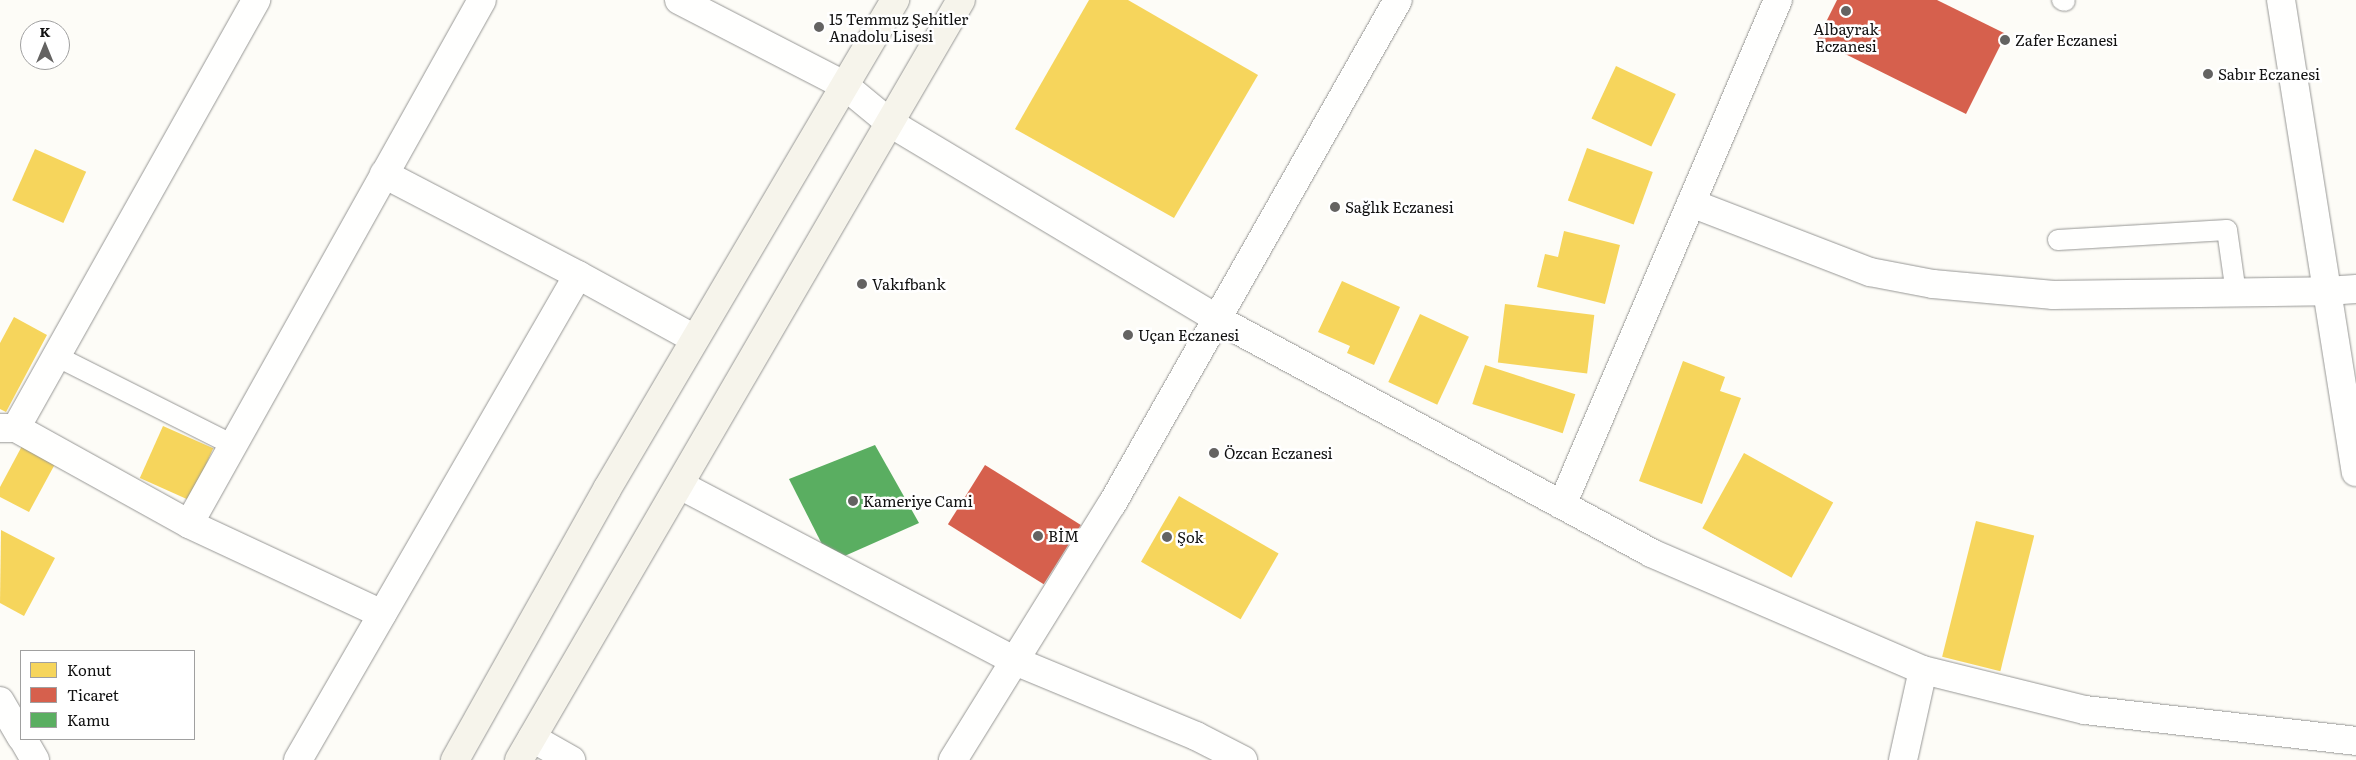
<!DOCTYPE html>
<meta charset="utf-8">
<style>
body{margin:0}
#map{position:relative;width:2356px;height:760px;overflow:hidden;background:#fdfcf7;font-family:Literata,serif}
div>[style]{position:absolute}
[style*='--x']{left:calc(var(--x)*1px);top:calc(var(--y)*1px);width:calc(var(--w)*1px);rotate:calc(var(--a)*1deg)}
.homes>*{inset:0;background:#f6d55c;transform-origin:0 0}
.shops>*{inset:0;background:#d6604d;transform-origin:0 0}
.public>*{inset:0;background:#5aae61}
.roads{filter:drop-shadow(0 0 1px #979795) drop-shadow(0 0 1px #979795)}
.lane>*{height:20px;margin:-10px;padding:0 10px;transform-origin:10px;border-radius:10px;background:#fffffe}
.street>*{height:28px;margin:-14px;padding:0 14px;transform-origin:14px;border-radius:14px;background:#fffffe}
.secondary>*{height:28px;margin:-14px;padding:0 14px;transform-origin:14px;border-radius:14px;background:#f6f4eb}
.dots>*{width:14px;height:14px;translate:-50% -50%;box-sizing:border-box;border:2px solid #fff;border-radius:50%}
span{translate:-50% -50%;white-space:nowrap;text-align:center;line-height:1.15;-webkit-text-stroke:5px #fff;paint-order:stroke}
.poi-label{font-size:15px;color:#111}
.left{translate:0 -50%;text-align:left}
.legend{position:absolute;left:20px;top:650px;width:175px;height:90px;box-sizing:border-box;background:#fff;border:1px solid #a0a0a0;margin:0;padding:6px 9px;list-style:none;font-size:15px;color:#111}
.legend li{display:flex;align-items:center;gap:10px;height:25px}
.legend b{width:25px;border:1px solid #a0a0a0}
.north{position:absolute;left:20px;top:20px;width:50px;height:50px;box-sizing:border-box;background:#fff;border:1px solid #a0a0a0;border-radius:50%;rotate:0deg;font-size:14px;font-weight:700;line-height:20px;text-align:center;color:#111}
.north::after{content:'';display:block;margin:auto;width:18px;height:22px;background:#646362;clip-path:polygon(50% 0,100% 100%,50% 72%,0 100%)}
</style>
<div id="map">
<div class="homes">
<i style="clip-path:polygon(1089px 0,1128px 0,1258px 75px,1174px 218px,1015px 129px)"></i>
<i style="left:1616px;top:66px;width:66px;height:58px;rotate:25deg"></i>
<i style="left:1587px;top:148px;width:70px;height:56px;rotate:20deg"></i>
<i style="left:35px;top:149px;width:56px;height:56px;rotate:24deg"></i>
<i style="clip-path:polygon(1564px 231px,1620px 245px,1605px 304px,1537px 287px,1545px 254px,1558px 257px)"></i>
<i style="clip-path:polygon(1342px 281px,1400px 307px,1374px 365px,1347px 353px,1350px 346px,1318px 332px)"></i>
<i style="left:1505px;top:304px;width:90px;height:59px;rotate:7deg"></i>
<i style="left:1420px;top:314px;width:54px;height:75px;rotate:25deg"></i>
<i style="clip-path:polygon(14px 317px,47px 335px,6px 412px,0 409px,0 343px)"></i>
<i style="clip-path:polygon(1683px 361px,1725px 377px,1720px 391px,1741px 398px,1702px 504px,1639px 481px)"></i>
<i style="left:1485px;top:365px;width:95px;height:41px;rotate:18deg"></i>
<i style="left:163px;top:426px;width:55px;height:57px;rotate:24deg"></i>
<i style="clip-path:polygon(22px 446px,55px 464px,29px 512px,0 497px,0 487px)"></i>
<i style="left:1744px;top:453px;width:102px;height:86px;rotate:29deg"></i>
<i style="left:1179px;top:496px;width:115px;height:76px;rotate:30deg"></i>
<i style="left:1976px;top:521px;width:60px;height:140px;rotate:14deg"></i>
<i style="clip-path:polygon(1px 530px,55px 558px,24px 616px,0 603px)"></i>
</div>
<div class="shops">
<i style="clip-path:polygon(1837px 0,1937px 0,2006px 34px,1966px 114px,1817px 40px)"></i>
<i style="left:985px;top:465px;width:113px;height:70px;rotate:32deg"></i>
</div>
<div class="public">
<i style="clip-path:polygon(875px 445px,919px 523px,831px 562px,789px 479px)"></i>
</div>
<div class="roads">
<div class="lane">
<i style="--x:2062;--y:0;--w:3;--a:18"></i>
<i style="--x:2058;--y:240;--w:169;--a:-3.4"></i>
<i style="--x:2227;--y:230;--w:64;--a:81.9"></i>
<i style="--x:56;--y:356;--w:198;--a:26.7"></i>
</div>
<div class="street">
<i style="--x:679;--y:0;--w:186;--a:27.3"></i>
<i style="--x:844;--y:85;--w:60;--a:39.6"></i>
<i style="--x:890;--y:123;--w:381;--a:30.9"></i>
<i style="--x:1217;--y:319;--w:493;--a:28.3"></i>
<i style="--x:1651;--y:553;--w:296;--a:23.3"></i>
<i style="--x:1923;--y:670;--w:167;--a:13.9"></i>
<i style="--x:2085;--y:710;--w:273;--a:6.5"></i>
<i style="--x:2281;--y:0;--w:478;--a:81"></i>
<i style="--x:384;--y:174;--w:219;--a:27.5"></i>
<i style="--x:1691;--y:203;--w:192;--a:21.1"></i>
<i style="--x:1870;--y:272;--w:64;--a:10.8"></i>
<i style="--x:1933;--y:284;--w:121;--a:5.2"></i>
<i style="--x:2053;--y:295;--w:274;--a:-0.8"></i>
<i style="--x:2327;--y:291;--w:29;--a:-4"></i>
<i style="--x:0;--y:428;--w:16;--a:0"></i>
<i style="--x:16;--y:428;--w:198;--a:29"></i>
<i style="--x:189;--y:524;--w:213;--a:25"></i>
<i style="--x:16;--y:428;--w:491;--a:-60.7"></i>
<i style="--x:680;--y:485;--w:378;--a:27.7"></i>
<i style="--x:1015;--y:661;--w:196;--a:22.5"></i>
<i style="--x:1196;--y:736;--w:53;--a:27.1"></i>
<i style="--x:1562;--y:505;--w:549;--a:-66.84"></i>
<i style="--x:189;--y:524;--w:600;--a:-60.79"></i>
<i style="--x:0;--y:701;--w:42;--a:59.7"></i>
<i style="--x:532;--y:738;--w:45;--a:29.4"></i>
<i style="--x:23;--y:739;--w:24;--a:60"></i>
<i style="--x:298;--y:760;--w:560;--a:-60"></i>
<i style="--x:578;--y:275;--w:133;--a:28.7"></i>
<i style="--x:953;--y:760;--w:301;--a:-58.2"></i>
<i style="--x:1112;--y:504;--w:579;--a:-60.43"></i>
<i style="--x:1903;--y:760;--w:92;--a:-77.5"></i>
</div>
<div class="secondary">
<i style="--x:455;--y:760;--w:311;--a:-60.7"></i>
<i style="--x:607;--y:489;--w:568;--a:-59.5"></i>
<i style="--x:519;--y:760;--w:879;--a:-59.82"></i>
</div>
</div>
<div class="dots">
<i style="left:1846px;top:11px;background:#646362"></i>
<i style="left:819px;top:27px;background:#646362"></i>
<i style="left:2005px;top:40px;background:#646362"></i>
<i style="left:2208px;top:74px;background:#646362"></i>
<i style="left:1335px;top:207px;background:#646362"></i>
<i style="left:862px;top:284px;background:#646362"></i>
<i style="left:1128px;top:335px;background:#646362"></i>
<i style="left:1214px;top:453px;background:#646362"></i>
<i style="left:853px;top:501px;background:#646362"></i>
<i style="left:1038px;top:536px;background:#646362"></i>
<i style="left:1167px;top:537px;background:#646362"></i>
</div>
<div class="poi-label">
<span class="left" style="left:829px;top:27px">15 Temmuz Şehitler<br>Anadolu Lisesi</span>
<span style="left:1846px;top:37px">Albayrak<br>Eczanesi</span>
<span class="left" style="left:2015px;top:40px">Zafer Eczanesi</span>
<span class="left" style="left:2218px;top:74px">Sabır Eczanesi</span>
<span class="left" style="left:1345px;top:207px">Sağlık Eczanesi</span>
<span class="left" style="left:872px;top:284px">Vakıfbank</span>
<span class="left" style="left:1138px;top:335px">Uçan Eczanesi</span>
<span class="left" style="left:1224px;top:453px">Özcan Eczanesi</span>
<span class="left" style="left:863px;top:501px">Kameriye Cami</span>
<span class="left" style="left:1048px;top:536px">BİM</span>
<span class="left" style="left:1177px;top:537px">Şok</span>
</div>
<ul class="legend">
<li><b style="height:14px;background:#f6d55c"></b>Konut</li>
<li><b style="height:14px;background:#d6604d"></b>Ticaret</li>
<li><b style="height:14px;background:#5aae61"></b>Kamu</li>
</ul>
<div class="north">K</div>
</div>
